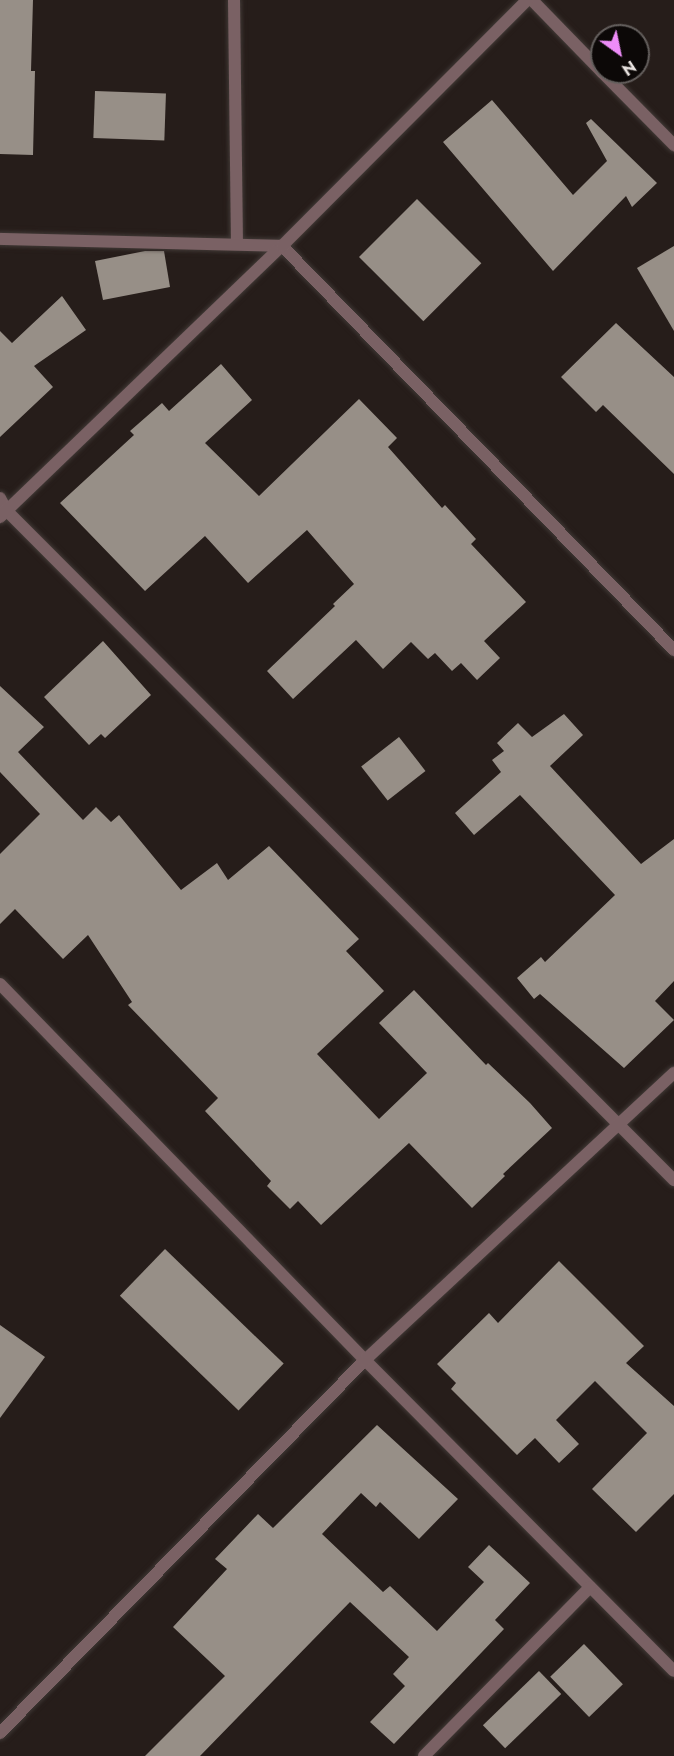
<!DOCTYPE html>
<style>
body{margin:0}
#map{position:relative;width:674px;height:1756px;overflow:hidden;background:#261d1a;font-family:Jost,sans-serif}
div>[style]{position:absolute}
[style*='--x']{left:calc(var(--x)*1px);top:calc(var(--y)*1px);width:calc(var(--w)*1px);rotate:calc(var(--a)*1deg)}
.building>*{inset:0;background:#978f87;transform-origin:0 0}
.roads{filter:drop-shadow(0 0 2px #413936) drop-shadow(0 0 2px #413936)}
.street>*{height:12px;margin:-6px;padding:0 6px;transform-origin:6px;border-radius:6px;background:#7a6164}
span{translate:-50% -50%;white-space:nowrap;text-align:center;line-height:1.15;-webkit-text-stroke:6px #0c0807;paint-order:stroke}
.north{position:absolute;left:590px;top:24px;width:60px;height:60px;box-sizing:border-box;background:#0c0807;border:2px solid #645f5d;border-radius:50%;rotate:147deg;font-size:16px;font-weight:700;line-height:24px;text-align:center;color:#e8e2df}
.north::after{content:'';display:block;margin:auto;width:21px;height:27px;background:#ee8cf8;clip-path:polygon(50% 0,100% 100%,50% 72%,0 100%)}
</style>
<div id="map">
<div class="building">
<i style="clip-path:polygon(0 0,33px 0,31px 71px,35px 71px,33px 155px,0 154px)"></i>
<i style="left:95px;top:91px;width:71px;height:47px;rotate:2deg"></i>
<i style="clip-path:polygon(492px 100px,573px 195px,607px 161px,586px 123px,591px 119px,657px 183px,632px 207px,626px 196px,553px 271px,443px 142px)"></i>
<i style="left:417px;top:199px;width:91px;height:82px;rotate:45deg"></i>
<i style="clip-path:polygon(674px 246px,674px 331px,637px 268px)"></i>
<i style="clip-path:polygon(145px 251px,164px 251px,170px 287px,103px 300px,95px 261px)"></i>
<i style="clip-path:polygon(62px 296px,86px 330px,34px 366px,53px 387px,0 437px,0 331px,12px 343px)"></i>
<i style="clip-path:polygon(616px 323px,674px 377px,674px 474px,603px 405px,596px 412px,561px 377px)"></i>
<i style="clip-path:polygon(221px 364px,252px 400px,205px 443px,259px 496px,359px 399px,397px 438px,388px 447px,442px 508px,445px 505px,476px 539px,471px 544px,526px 602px,484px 641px,500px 658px,477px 680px,461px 663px,452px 671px,435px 653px,428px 659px,411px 642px,383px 669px,356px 640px,293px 699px,267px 671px,335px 606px,333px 604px,354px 584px,307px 530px,248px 583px,205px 536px,145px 591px,60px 503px,134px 435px,130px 431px,162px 403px,169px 411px)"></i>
<i style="clip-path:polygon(103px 641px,151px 695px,105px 738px,101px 734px,89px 745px,44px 697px)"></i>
<i style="clip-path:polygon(0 686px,44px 727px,18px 752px,83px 820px,96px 807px,111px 822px,119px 815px,181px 890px,217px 863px,228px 880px,269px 846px,359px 939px,346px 951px,384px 991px,317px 1054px,379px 1119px,427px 1073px,379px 1023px,414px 990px,486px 1065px,488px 1063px,530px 1103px,552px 1128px,503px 1174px,505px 1176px,472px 1208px,409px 1143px,321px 1225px,298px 1201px,290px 1209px,267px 1186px,271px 1181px,205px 1111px,218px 1098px,128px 1005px,132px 1002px,88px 935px,63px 959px,15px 909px,0 924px,0 854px,40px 814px,0 772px)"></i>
<i style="clip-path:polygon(564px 714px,583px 735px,550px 766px,641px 864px,674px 839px,674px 981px,655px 1001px,674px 1020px,624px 1068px,540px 994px,534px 999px,517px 978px,541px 957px,545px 962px,615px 895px,520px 795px,474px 835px,455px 813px,501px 772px,492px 760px,504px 751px,497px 743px,518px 723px,532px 737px)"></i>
<i style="left:399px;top:737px;width:43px;height:48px;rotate:52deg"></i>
<i style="left:165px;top:1249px;width:165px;height:65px;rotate:44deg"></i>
<i style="clip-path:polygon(559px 1261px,644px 1346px,626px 1363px,674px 1406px,674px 1494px,636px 1532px,592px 1489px,647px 1433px,595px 1381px,556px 1420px,579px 1444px,559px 1463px,535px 1438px,517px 1455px,451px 1389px,456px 1383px,437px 1364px,489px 1313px,498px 1323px)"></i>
<i style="clip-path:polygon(0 1325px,45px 1357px,0 1418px)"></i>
<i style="clip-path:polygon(377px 1425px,458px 1499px,419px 1539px,380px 1502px,376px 1507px,361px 1493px,322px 1534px,383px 1592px,390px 1586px,437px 1631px,484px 1582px,468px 1567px,489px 1545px,530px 1583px,495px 1620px,504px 1629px,394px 1744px,370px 1722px,405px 1686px,393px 1674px,409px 1657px,350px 1602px,200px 1756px,145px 1756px,225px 1676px,173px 1627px,227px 1569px,215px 1559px,258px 1514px,273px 1528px)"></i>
<i style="left:584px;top:1644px;width:56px;height:47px;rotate:46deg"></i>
<i style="left:539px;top:1671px;width:32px;height:78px;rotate:46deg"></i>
</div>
<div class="roads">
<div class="street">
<i style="--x:234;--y:0;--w:244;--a:89.3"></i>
<i style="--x:532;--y:0;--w:100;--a:45.8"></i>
<i style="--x:602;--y:72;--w:103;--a:45.4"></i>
<i style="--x:0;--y:239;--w:282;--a:1.4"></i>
<i style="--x:282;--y:246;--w:563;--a:45.86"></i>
<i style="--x:0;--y:498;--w:15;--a:62"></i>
<i style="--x:7;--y:511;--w:945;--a:45.09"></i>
<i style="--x:0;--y:517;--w:391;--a:-43.9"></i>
<i style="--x:282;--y:246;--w:347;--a:-45.1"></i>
<i style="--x:0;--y:984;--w:524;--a:45.85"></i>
<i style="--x:365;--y:1360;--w:438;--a:45.2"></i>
<i style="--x:0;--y:1733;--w:522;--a:-45.62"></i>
<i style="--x:365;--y:1360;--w:422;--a:-42.9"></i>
<i style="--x:424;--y:1756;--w:237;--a:-45.5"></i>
</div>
</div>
<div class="north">N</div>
</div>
